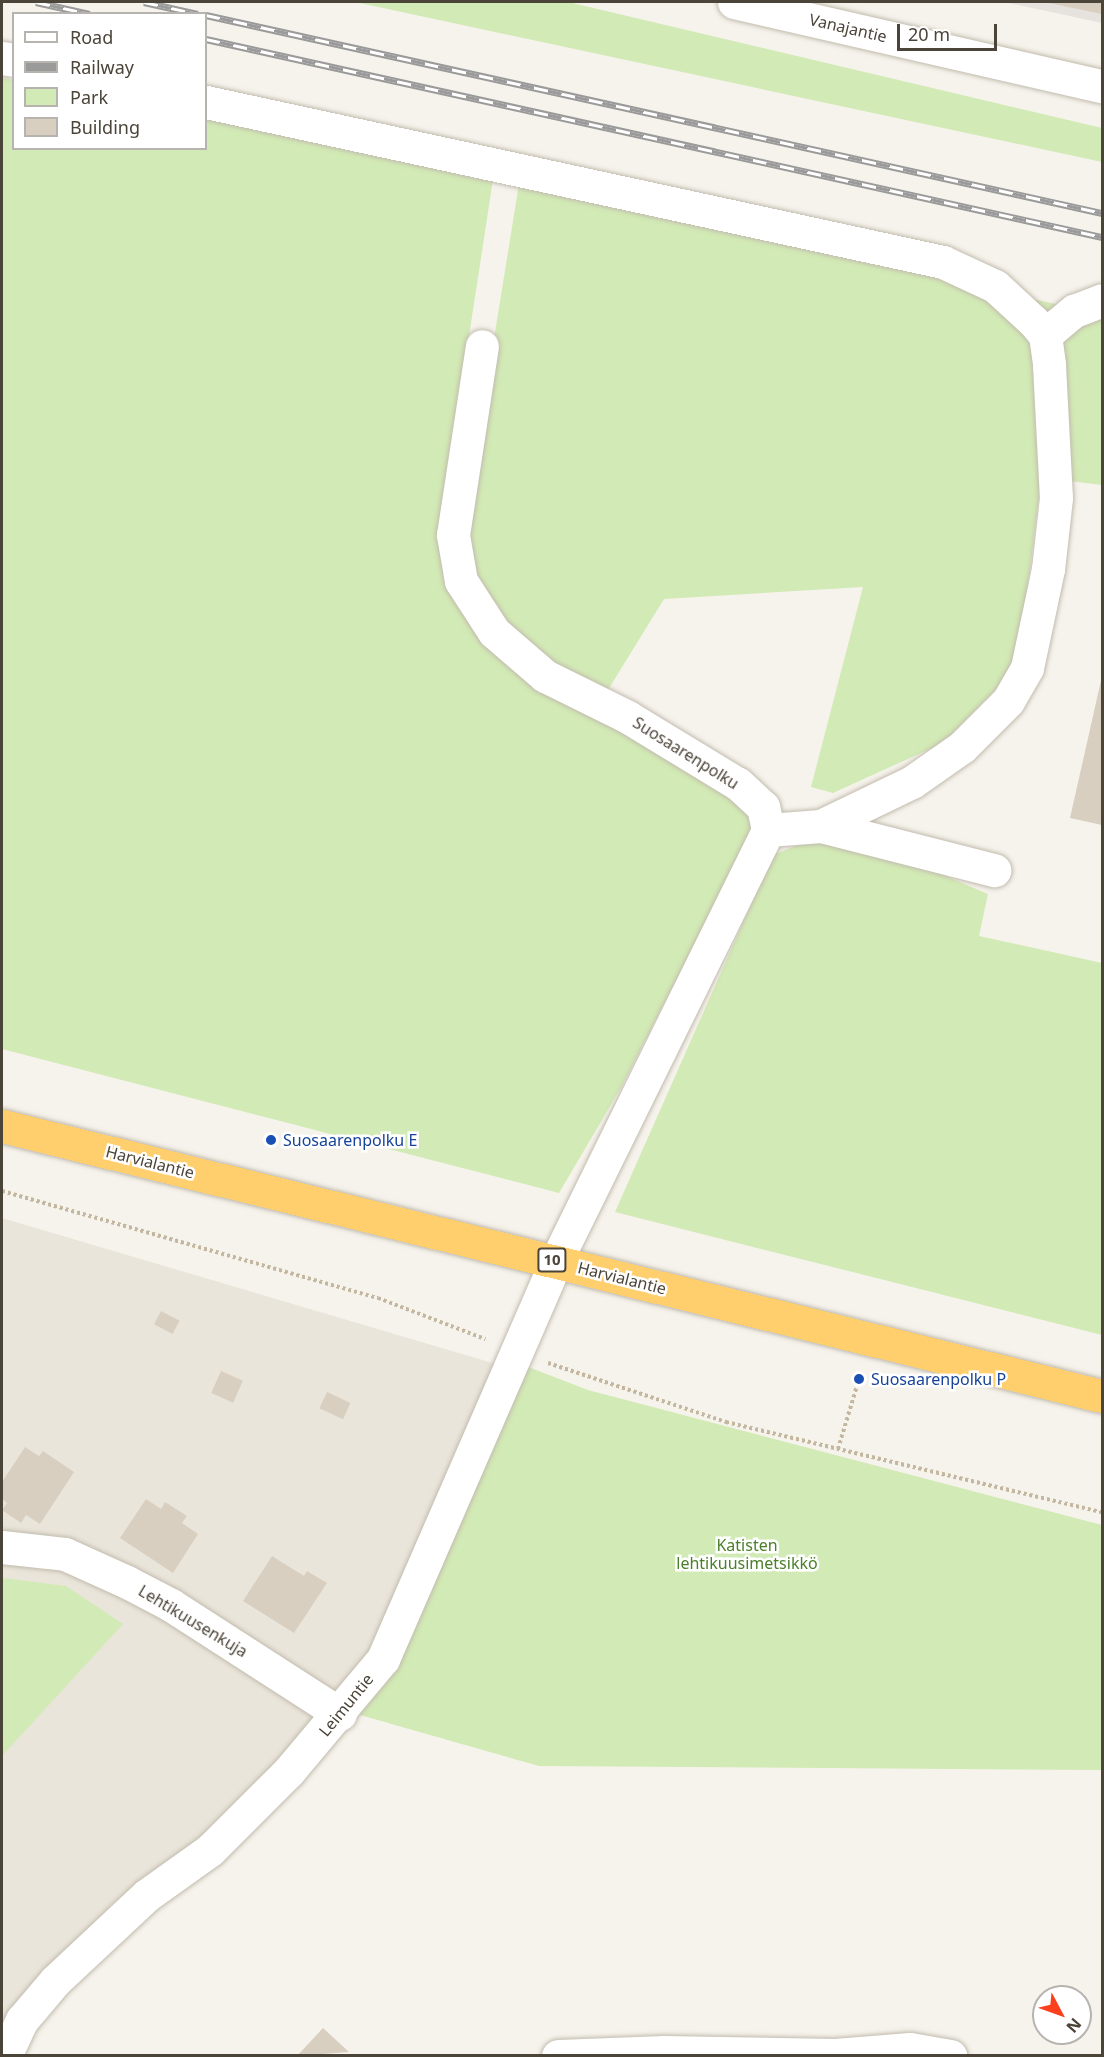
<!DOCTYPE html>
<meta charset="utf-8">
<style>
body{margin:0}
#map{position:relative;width:1104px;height:2057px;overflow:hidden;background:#f6f3ec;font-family:"Noto Sans",sans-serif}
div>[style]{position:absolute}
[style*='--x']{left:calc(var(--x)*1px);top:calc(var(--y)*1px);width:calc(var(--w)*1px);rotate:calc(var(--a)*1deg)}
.residential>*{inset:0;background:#eae5da}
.industrial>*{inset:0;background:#e6e2dd}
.green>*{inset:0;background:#d2eab5}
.building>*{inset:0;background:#d8cfc1;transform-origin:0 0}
.path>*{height:4px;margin-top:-2px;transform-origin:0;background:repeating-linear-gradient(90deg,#c4b79f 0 3px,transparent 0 6px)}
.roads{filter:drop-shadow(0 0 2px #c2bbae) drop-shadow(0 0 2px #c2bbae)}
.minor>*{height:33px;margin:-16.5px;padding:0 16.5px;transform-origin:16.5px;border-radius:16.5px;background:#fff}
.highway>*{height:33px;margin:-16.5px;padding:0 16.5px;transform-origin:16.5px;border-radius:16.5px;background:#ffcf6e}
.rail>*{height:7px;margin-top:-3.5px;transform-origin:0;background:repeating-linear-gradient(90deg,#fff 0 14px,#9a9a9a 0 28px);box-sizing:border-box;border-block:2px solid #9a9a9a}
.dots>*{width:16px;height:16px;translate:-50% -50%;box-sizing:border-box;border:3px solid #fff;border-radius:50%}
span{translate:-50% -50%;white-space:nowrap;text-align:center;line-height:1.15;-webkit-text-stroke:5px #fff;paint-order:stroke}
.shield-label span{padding:2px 4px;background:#fff;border:2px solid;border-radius:4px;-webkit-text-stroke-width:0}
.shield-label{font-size:15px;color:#4b4439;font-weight:700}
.street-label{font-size:16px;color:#4b4439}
.transit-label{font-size:16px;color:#164399}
.left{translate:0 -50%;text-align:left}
.park-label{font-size:16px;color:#4a7f2a}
.frame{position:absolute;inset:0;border:3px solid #4b4439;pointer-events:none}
.legend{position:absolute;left:12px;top:12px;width:195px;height:138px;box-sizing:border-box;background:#fff;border:2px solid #b7b4b0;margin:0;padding:8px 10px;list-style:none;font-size:18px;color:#4b4439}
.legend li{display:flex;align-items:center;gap:12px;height:30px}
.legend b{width:30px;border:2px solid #b7b4b0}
.north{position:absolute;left:1032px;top:1985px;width:60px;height:60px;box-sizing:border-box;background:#fff;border:2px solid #b7b4b0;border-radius:50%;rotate:131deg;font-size:16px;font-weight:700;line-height:24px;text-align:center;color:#4b4439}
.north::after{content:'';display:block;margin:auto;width:21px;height:27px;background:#fc3f1d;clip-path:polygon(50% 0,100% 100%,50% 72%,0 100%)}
.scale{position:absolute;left:897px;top:24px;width:100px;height:27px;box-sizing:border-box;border:3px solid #4b4439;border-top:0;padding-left:8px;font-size:18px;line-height:21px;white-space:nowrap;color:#4b4439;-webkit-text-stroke:4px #fff;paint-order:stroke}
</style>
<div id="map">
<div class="residential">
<i style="clip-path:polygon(2px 1218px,496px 1364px,373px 1650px,301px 1743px,204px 1837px,113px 1903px,2px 2025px)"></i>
</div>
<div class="industrial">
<i style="clip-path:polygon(1004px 2px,1102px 2px,1102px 23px)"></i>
</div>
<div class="green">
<i style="clip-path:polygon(355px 2px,568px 2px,1102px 128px,1102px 162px)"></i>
<i style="clip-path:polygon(2px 77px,13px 80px,14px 148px,206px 148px,206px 117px,494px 173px,439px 532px,444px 582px,485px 640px,537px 686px,640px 743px,745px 809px,754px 827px,622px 1086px,559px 1193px,2px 1049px)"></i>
<i style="clip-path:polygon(520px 178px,1102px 315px,1102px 485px,1062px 480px,1043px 463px,1018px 667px,943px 743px,833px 793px,811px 787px,863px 587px,664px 599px,603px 698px,549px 668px,468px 581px,462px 536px)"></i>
<i style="clip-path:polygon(820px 836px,851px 836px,988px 894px,979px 936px,1102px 963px,1102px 1335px,615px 1212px,773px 855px)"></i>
<i style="clip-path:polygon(523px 1365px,588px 1390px,1102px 1525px,1102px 1770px,539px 1766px,353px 1713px)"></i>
<i style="clip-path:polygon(2px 1578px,66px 1586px,123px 1624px,2px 1756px)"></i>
</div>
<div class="building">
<i style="clip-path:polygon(1049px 2px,1102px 2px,1102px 14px,1049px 3px)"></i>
<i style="clip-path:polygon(1102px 676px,1102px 825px,1070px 818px)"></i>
<i style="left:161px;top:1311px;width:21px;height:15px;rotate:28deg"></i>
<i style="left:221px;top:1371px;width:24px;height:24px;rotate:24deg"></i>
<i style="left:327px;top:1392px;width:26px;height:18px;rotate:25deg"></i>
<i style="clip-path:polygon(25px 1447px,39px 1456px,43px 1451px,74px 1472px,40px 1524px,26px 1515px,21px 1523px,2px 1510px,7px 1503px,2px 1499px,2px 1482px)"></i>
<i style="clip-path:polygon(146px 1499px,161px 1509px,165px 1502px,187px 1516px,182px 1523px,198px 1534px,173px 1573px,120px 1538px)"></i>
<i style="clip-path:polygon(272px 1556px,304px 1576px,307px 1571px,327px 1583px,294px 1633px,243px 1601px)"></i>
<i style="clip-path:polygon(323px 2028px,349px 2052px,297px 2056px)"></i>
</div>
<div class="path">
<i style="--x:2;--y:1191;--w:391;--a:15.9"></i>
<i style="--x:378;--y:1298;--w:115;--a:21"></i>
<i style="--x:548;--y:1363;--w:188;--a:18.3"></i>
<i style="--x:726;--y:1422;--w:387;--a:13.5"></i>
<i style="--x:838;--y:1449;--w:73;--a:-73.3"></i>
</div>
<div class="roads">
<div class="minor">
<i style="--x:734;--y:2;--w:377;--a:12.9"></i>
<i style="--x:2;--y:58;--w:12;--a:9"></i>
<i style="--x:206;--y:102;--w:754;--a:12.25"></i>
<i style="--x:943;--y:262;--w:57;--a:24.8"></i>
<i style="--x:995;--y:286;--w:53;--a:42.7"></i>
<i style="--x:1034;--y:322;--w:17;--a:50"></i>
<i style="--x:1045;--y:335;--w:30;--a:82"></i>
<i style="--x:1049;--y:365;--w:133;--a:87"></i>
<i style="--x:1056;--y:498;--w:71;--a:96.4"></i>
<i style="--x:1048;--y:569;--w:101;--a:102"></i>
<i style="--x:1027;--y:668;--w:38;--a:120"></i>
<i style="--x:1008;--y:701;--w:65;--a:135"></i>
<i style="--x:962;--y:747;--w:61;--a:145"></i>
<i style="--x:912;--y:782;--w:101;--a:154.2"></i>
<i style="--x:1045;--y:335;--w:38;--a:-40"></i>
<i style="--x:1074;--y:311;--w:30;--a:-21"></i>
<i style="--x:768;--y:830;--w:53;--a:-4.3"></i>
<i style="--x:821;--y:826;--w:179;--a:14.3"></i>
<i style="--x:2;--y:1547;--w:63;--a:6.3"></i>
<i style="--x:65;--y:1554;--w:68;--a:24.3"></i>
<i style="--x:127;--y:1582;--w:50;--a:27.6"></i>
<i style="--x:171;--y:1605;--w:201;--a:32.8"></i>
<i style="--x:5;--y:2056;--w:40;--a:-65"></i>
<i style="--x:22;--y:2020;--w:51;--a:-49.8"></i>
<i style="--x:55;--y:1981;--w:126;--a:-43.1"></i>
<i style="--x:147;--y:1895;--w:77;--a:-35.5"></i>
<i style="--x:210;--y:1850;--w:112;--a:-45"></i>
<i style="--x:289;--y:1771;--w:146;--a:-50"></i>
<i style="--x:383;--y:1659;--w:434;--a:-66.5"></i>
<i style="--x:556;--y:1261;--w:480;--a:-63.8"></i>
<i style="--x:768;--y:830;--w:24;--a:-102"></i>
<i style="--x:763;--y:807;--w:34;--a:-137"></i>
<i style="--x:738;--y:784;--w:129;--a:-148.7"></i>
<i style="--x:628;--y:717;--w:93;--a:-153.7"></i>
<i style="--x:545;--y:676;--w:67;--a:-139.2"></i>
<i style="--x:494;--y:632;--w:61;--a:-122.9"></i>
<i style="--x:461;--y:581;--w:47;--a:-99.9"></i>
<i style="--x:453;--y:535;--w:191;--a:-81.3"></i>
<i style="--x:558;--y:2056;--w:106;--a:-2.2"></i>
<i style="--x:664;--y:2052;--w:171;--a:1"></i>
<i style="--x:835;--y:2055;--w:75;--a:-4.6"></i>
<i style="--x:910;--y:2049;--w:41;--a:9.9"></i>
</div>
<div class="highway">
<i style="--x:2;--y:1126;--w:1133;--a:13.79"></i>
</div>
</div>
<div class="rail">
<i style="--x:36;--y:2;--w:55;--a:12.5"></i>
<i style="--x:144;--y:2;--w:55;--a:12.5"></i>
<i style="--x:206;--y:15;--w:918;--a:12.46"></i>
<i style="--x:206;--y:39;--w:918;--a:12.46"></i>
</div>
<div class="dots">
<i style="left:271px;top:1140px;background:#1a4fb4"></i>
<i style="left:859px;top:1379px;background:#1a4fb4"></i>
</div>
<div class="shield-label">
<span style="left:552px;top:1260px">10</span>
</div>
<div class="street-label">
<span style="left:848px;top:28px;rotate:13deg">Vanajantie</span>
<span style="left:686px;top:753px;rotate:32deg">Suosaarenpolku</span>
<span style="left:150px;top:1162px;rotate:14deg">Harvialantie</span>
<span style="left:622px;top:1278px;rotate:14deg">Harvialantie</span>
<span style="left:193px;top:1621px;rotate:31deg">Lehtikuusenkuja</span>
<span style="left:346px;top:1705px;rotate:-51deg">Leimuntie</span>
</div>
<div class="transit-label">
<span class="left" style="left:283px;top:1140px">Suosaarenpolku E</span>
<span class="left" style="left:871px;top:1379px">Suosaarenpolku P</span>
</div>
<div class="park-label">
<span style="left:747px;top:1554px">Katisten<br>lehtikuusimetsikkö</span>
</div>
<div class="frame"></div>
<ul class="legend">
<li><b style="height:8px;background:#fff"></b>Road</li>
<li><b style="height:8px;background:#9a9a9a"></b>Railway</li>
<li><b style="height:16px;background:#d2eab5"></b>Park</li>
<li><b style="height:16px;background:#d8cfc1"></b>Building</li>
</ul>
<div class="north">N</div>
<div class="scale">20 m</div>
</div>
